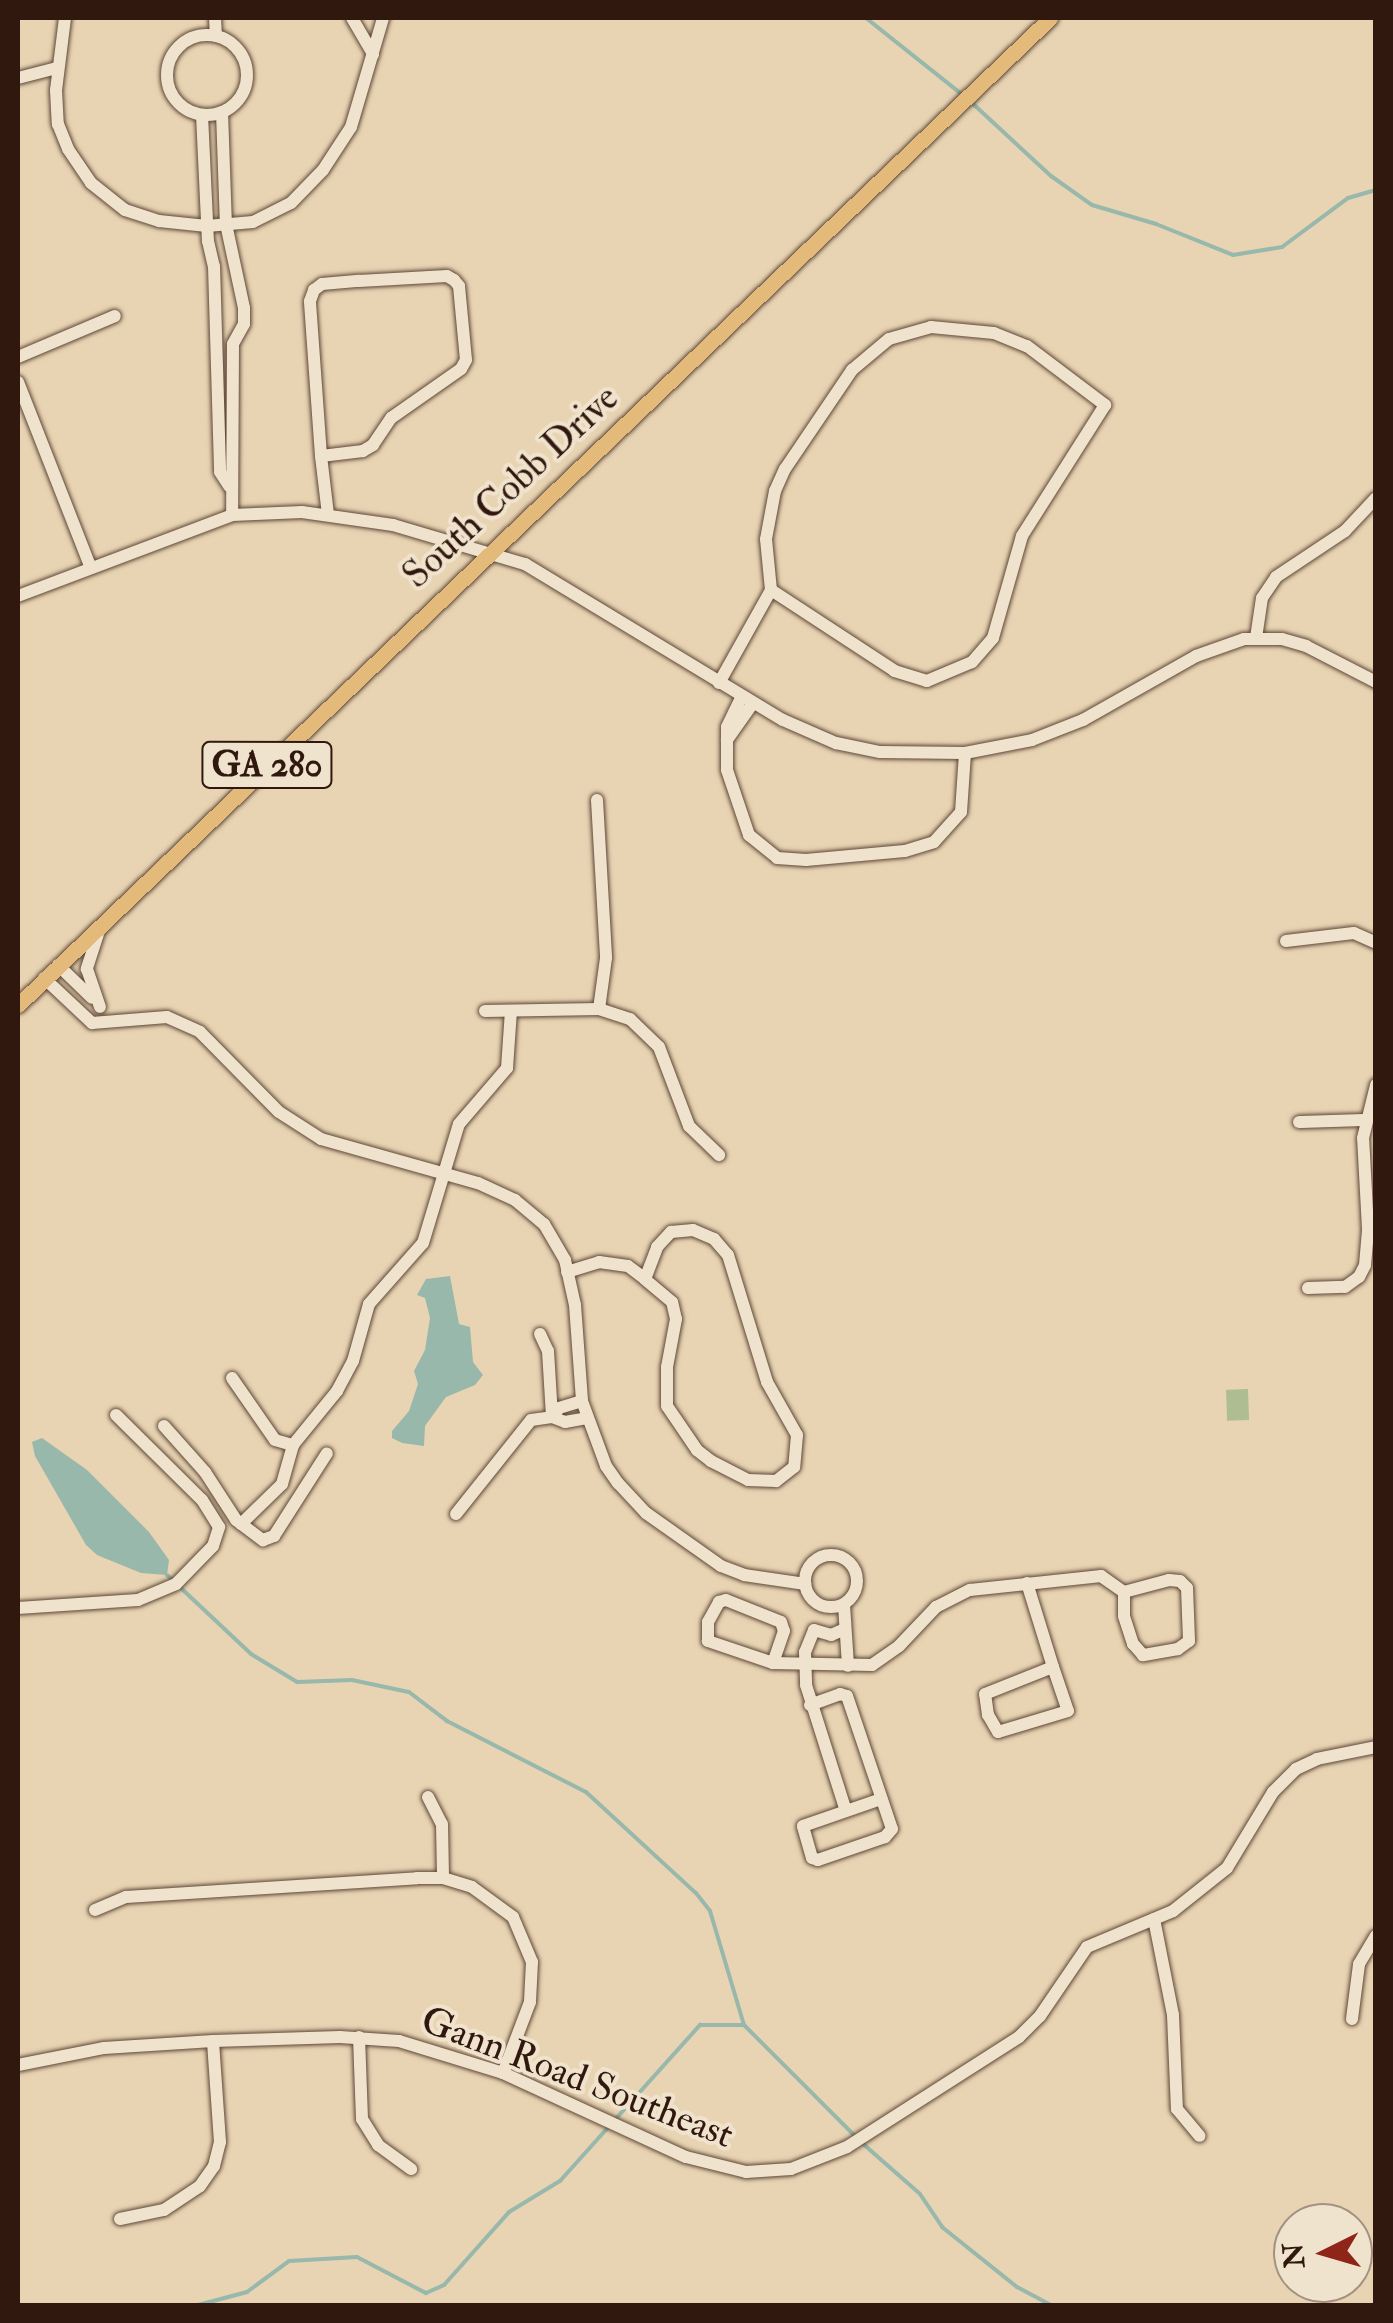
<!DOCTYPE html>
<style>
body{margin:0}
#map{position:relative;width:1393px;height:2323px;overflow:hidden;background:#e8d4b3;font-family:"IM FELL Double Pica",serif}
div>[style]{position:absolute}
[style*='--x']{left:calc(var(--x)*1px);top:calc(var(--y)*1px);width:calc(var(--w)*1px);rotate:calc(var(--a)*1deg)}
.green>*{inset:0;background:#afbe92;transform-origin:0 0}
.water>*{inset:0;background:#97b8ab}
.stream>*{height:4px;margin:-2px;padding:0 2px;transform-origin:2px;border-radius:2px;background:#97b8ab}
.roads{filter:drop-shadow(0 0 2px #5e4737) drop-shadow(0 0 2px #5e4737)}
.minor>*{height:12px;margin:-6px;padding:0 6px;transform-origin:6px;border-radius:6px;background:#f0e3ce}
.minor>.ring{margin:-6px;padding:0;box-sizing:content-box;background:none;border:12px solid #f0e3ce;border-radius:50%}
.major>*{height:15px;margin:-7.5px;padding:0 7.5px;transform-origin:7.5px;border-radius:7.5px;background:#e4ba7a}
span{translate:-50% -50%;white-space:nowrap;text-align:center;line-height:1.15;-webkit-text-stroke:8px #f0e3ce;paint-order:stroke}
.shield-label span{padding:2px 8px;background:#f0e3ce;border:2px solid;border-radius:8px;-webkit-text-stroke-width:0}
.shield-label{font-size:35px;color:#30180e;font-weight:700}
.street-label{font-size:38px;color:#30180e}
.frame{position:absolute;inset:0;border:20px solid #30180e;pointer-events:none}
.north{position:absolute;left:1273px;top:2203px;width:100px;height:100px;box-sizing:border-box;background:#f0e3ce;border:2px solid #a39281;border-radius:50%;rotate:265deg;font-size:28px;font-weight:700;line-height:40px;text-align:center;color:#30180e}
.north::after{content:'';display:block;margin:auto;width:35px;height:45px;background:#8f2418;clip-path:polygon(50% 0,100% 100%,50% 72%,0 100%)}
</style>
<div id="map">
<div class="green">
<i style="left:1248px;top:1389px;width:31px;height:22px;rotate:88deg"></i>
</div>
<div class="water">
<i style="clip-path:polygon(450px 1276px,459px 1324px,470px 1327px,473px 1362px,483px 1375px,475px 1385px,446px 1397px,425px 1426px,424px 1446px,402px 1443px,392px 1438px,392px 1431px,409px 1411px,418px 1384px,414px 1371px,425px 1350px,430px 1318px,425px 1298px,417px 1295px,426px 1279px)"></i>
<i style="clip-path:polygon(42px 1438px,87px 1470px,149px 1532px,169px 1560px,167px 1575px,141px 1573px,97px 1555px,86px 1545px,35px 1456px,32px 1442px)"></i>
</div>
<div class="stream">
<i style="--x:866;--y:18;--w:125;--a:38.5"></i>
<i style="--x:971;--y:102;--w:109;--a:42.8"></i>
<i style="--x:1051;--y:176;--w:50;--a:35.3"></i>
<i style="--x:1092;--y:205;--w:67;--a:16.5"></i>
<i style="--x:1156;--y:224;--w:83;--a:21.9"></i>
<i style="--x:1233;--y:255;--w:50;--a:-9.3"></i>
<i style="--x:1282;--y:247;--w:82;--a:-36.6"></i>
<i style="--x:1348;--y:198;--w:29;--a:-16"></i>
<i style="--x:167;--y:1575;--w:115;--a:43.2"></i>
<i style="--x:251;--y:1654;--w:54;--a:31.3"></i>
<i style="--x:297;--y:1682;--w:55;--a:-2.1"></i>
<i style="--x:352;--y:1680;--w:58;--a:11.9"></i>
<i style="--x:409;--y:1692;--w:48;--a:37.3"></i>
<i style="--x:447;--y:1721;--w:156;--a:27.1"></i>
<i style="--x:586;--y:1792;--w:149;--a:42.6"></i>
<i style="--x:696;--y:1893;--w:23;--a:52"></i>
<i style="--x:710;--y:1911;--w:119;--a:73.4"></i>
<i style="--x:744;--y:2025;--w:157;--a:45"></i>
<i style="--x:862;--y:2143;--w:77;--a:41.3"></i>
<i style="--x:920;--y:2194;--w:40;--a:56"></i>
<i style="--x:942;--y:2227;--w:96;--a:38.7"></i>
<i style="--x:1017;--y:2287;--w:40;--a:28"></i>
<i style="--x:194;--y:2306;--w:55;--a:-14.8"></i>
<i style="--x:247;--y:2292;--w:52;--a:-36.4"></i>
<i style="--x:289;--y:2261;--w:68;--a:-3.4"></i>
<i style="--x:357;--y:2257;--w:78;--a:27.6"></i>
<i style="--x:426;--y:2293;--w:20;--a:-24"></i>
<i style="--x:444;--y:2285;--w:98;--a:-48.3"></i>
<i style="--x:509;--y:2212;--w:60;--a:-31.3"></i>
<i style="--x:560;--y:2181;--w:210;--a:-48.1"></i>
<i style="--x:700;--y:2025;--w:44;--a:0"></i>
</div>
<div class="roads">
<div class="minor">
<i style="--x:65;--y:18;--w:73;--a:97.1"></i>
<i style="--x:56;--y:90;--w:34;--a:87"></i>
<i style="--x:58;--y:124;--w:27;--a:68"></i>
<i style="--x:68;--y:149;--w:41;--a:55.9"></i>
<i style="--x:91;--y:183;--w:43;--a:38.5"></i>
<i style="--x:125;--y:210;--w:36;--a:18"></i>
<i style="--x:159;--y:221;--w:48;--a:5.9"></i>
<i style="--x:207;--y:226;--w:46;--a:-5"></i>
<i style="--x:253;--y:222;--w:42;--a:-26.6"></i>
<i style="--x:291;--y:203;--w:46;--a:-45.9"></i>
<i style="--x:323;--y:170;--w:51;--a:-56.9"></i>
<i style="--x:351;--y:127;--w:114;--a:-73.6"></i>
<i style="--x:215;--y:18;--w:18;--a:87"></i>
<i style="--x:352;--y:18;--w:42;--a:59.7"></i>
<i class="ring" style="left:167px;top:35px;width:68px;height:68px"></i>
<i style="--x:18;--y:78;--w:40;--a:-14.4"></i>
<i style="--x:222;--y:112;--w:112;--a:88"></i>
<i style="--x:226;--y:224;--w:86;--a:77.9"></i>
<i style="--x:244;--y:308;--w:16;--a:90"></i>
<i style="--x:244;--y:324;--w:23;--a:119"></i>
<i style="--x:233;--y:344;--w:171;--a:90.3"></i>
<i style="--x:202;--y:115;--w:126;--a:87.3"></i>
<i style="--x:208;--y:241;--w:26;--a:77"></i>
<i style="--x:214;--y:266;--w:206;--a:88.3"></i>
<i style="--x:220;--y:472;--w:17;--a:57"></i>
<i style="--x:931;--y:327;--w:63;--a:5.4"></i>
<i style="--x:994;--y:333;--w:35;--a:22"></i>
<i style="--x:1027;--y:346;--w:98;--a:37.1"></i>
<i style="--x:1105;--y:405;--w:155;--a:122.4"></i>
<i style="--x:1022;--y:536;--w:106;--a:105.9"></i>
<i style="--x:993;--y:638;--w:32;--a:131"></i>
<i style="--x:972;--y:662;--w:49;--a:157.1"></i>
<i style="--x:927;--y:681;--w:34;--a:-163"></i>
<i style="--x:895;--y:671;--w:148;--a:-146.8"></i>
<i style="--x:771;--y:590;--w:51;--a:-95.6"></i>
<i style="--x:766;--y:539;--w:49;--a:-79.4"></i>
<i style="--x:775;--y:491;--w:24;--a:-66"></i>
<i style="--x:785;--y:469;--w:120;--a:-55.9"></i>
<i style="--x:852;--y:370;--w:48;--a:-40"></i>
<i style="--x:889;--y:339;--w:44;--a:-15.9"></i>
<i style="--x:18;--y:357;--w:105;--a:-22.9"></i>
<i style="--x:18;--y:382;--w:198;--a:68.6"></i>
<i style="--x:321;--y:456;--w:155;--a:-94.1"></i>
<i style="--x:310;--y:301;--w:12;--a:-70"></i>
<i style="--x:314;--y:290;--w:10;--a:-37"></i>
<i style="--x:322;--y:284;--w:37;--a:-5"></i>
<i style="--x:359;--y:281;--w:88;--a:-3.3"></i>
<i style="--x:447;--y:276;--w:8;--a:30"></i>
<i style="--x:454;--y:280;--w:8;--a:50"></i>
<i style="--x:459;--y:286;--w:74;--a:84.6"></i>
<i style="--x:466;--y:360;--w:10;--a:119"></i>
<i style="--x:461;--y:369;--w:85;--a:145"></i>
<i style="--x:391;--y:418;--w:32;--a:124"></i>
<i style="--x:373;--y:445;--w:12;--a:149"></i>
<i style="--x:363;--y:451;--w:42;--a:173.2"></i>
<i style="--x:321;--y:456;--w:59;--a:83.2"></i>
<i style="--x:18;--y:596;--w:229;--a:-20.7"></i>
<i style="--x:232;--y:515;--w:70;--a:-2.5"></i>
<i style="--x:302;--y:512;--w:92;--a:8.1"></i>
<i style="--x:393;--y:525;--w:138;--a:16.5"></i>
<i style="--x:525;--y:564;--w:301;--a:31.2"></i>
<i style="--x:783;--y:720;--w:58;--a:23.5"></i>
<i style="--x:836;--y:743;--w:45;--a:11.6"></i>
<i style="--x:880;--y:752;--w:85;--a:0.7"></i>
<i style="--x:965;--y:753;--w:68;--a:-11"></i>
<i style="--x:1032;--y:740;--w:55;--a:-21.4"></i>
<i style="--x:1083;--y:720;--w:130;--a:-29.5"></i>
<i style="--x:1196;--y:656;--w:51;--a:-19.5"></i>
<i style="--x:1244;--y:639;--w:38;--a:0"></i>
<i style="--x:1282;--y:639;--w:25;--a:16"></i>
<i style="--x:1306;--y:646;--w:79;--a:27.2"></i>
<i style="--x:1256;--y:638;--w:40;--a:-81.5"></i>
<i style="--x:1262;--y:598;--w:25;--a:-56"></i>
<i style="--x:1276;--y:577;--w:83;--a:-33.7"></i>
<i style="--x:1345;--y:531;--w:45;--a:-46.8"></i>
<i style="--x:719;--y:683;--w:107;--a:-60.8"></i>
<i style="--x:742;--y:696;--w:34;--a:116"></i>
<i style="--x:727;--y:727;--w:43;--a:90"></i>
<i style="--x:727;--y:770;--w:69;--a:71.3"></i>
<i style="--x:749;--y:835;--w:36;--a:39"></i>
<i style="--x:777;--y:858;--w:29;--a:4"></i>
<i style="--x:806;--y:860;--w:99;--a:-5.2"></i>
<i style="--x:905;--y:851;--w:30;--a:-17"></i>
<i style="--x:934;--y:842;--w:40;--a:-48"></i>
<i style="--x:961;--y:812;--w:59;--a:-86.1"></i>
<i style="--x:727;--y:740;--w:45;--a:-54.9"></i>
<i style="--x:597;--y:800;--w:158;--a:86.7"></i>
<i style="--x:606;--y:958;--w:51;--a:97.8"></i>
<i style="--x:99;--y:931;--w:40;--a:108"></i>
<i style="--x:87;--y:969;--w:40;--a:71.1"></i>
<i style="--x:1286;--y:941;--w:68;--a:-6.7"></i>
<i style="--x:1354;--y:933;--w:24;--a:24"></i>
<i style="--x:58;--y:965;--w:47;--a:44.1"></i>
<i style="--x:44;--y:978;--w:66;--a:43.2"></i>
<i style="--x:92;--y:1023;--w:75;--a:-4.6"></i>
<i style="--x:167;--y:1017;--w:36;--a:24"></i>
<i style="--x:200;--y:1032;--w:112;--a:45.4"></i>
<i style="--x:279;--y:1112;--w:50;--a:32.7"></i>
<i style="--x:321;--y:1139;--w:163;--a:15.7"></i>
<i style="--x:478;--y:1183;--w:41;--a:24.7"></i>
<i style="--x:515;--y:1200;--w:38;--a:40"></i>
<i style="--x:544;--y:1224;--w:42;--a:59.7"></i>
<i style="--x:565;--y:1260;--w:46;--a:77.5"></i>
<i style="--x:575;--y:1305;--w:96;--a:85.8"></i>
<i style="--x:582;--y:1401;--w:69;--a:69.7"></i>
<i style="--x:606;--y:1466;--w:21;--a:55"></i>
<i style="--x:618;--y:1483;--w:41;--a:47"></i>
<i style="--x:646;--y:1513;--w:92;--a:35.2"></i>
<i style="--x:721;--y:1566;--w:25;--a:21"></i>
<i style="--x:744;--y:1575;--w:62;--a:8.4"></i>
<i style="--x:485;--y:1011;--w:114;--a:-1"></i>
<i style="--x:599;--y:1009;--w:33;--a:18"></i>
<i style="--x:630;--y:1019;--w:40;--a:44"></i>
<i style="--x:659;--y:1047;--w:85;--a:69.2"></i>
<i style="--x:689;--y:1126;--w:42;--a:44"></i>
<i style="--x:1299;--y:1122;--w:66;--a:-1.7"></i>
<i style="--x:693;--y:1230;--w:23;--a:23"></i>
<i style="--x:714;--y:1239;--w:21;--a:49"></i>
<i style="--x:728;--y:1255;--w:133;--a:72.9"></i>
<i style="--x:767;--y:1382;--w:61;--a:60.5"></i>
<i style="--x:797;--y:1435;--w:32;--a:95"></i>
<i style="--x:794;--y:1467;--w:23;--a:142"></i>
<i style="--x:776;--y:1481;--w:28;--a:-178"></i>
<i style="--x:748;--y:1480;--w:42;--a:-152.8"></i>
<i style="--x:711;--y:1461;--w:18;--a:-142"></i>
<i style="--x:697;--y:1450;--w:53;--a:-124.3"></i>
<i style="--x:667;--y:1406;--w:39;--a:-90"></i>
<i style="--x:667;--y:1367;--w:49;--a:-79.4"></i>
<i style="--x:676;--y:1319;--w:17;--a:-103"></i>
<i style="--x:672;--y:1302;--w:35;--a:-140"></i>
<i style="--x:645;--y:1279;--w:34;--a:-69"></i>
<i style="--x:657;--y:1247;--w:21;--a:-47"></i>
<i style="--x:671;--y:1232;--w:22;--a:-5"></i>
<i style="--x:567;--y:1272;--w:34;--a:-17"></i>
<i style="--x:599;--y:1262;--w:29;--a:8"></i>
<i style="--x:628;--y:1266;--w:21;--a:37"></i>
<i style="--x:1308;--y:1288;--w:37;--a:-2"></i>
<i style="--x:1345;--y:1287;--w:17;--a:-36"></i>
<i style="--x:1359;--y:1277;--w:13;--a:-63"></i>
<i style="--x:1365;--y:1265;--w:36;--a:-85"></i>
<i style="--x:1368;--y:1229;--w:91;--a:-93.1"></i>
<i style="--x:1363;--y:1138;--w:55;--a:-76.2"></i>
<i style="--x:540;--y:1334;--w:19;--a:65"></i>
<i style="--x:548;--y:1351;--w:66;--a:86.5"></i>
<i style="--x:232;--y:1378;--w:75;--a:55.3"></i>
<i style="--x:275;--y:1440;--w:19;--a:16"></i>
<i style="--x:552;--y:1417;--w:14;--a:21"></i>
<i style="--x:565;--y:1422;--w:22;--a:-10"></i>
<i style="--x:164;--y:1426;--w:62;--a:48.3"></i>
<i style="--x:205;--y:1472;--w:57;--a:57.1"></i>
<i style="--x:236;--y:1520;--w:34;--a:37"></i>
<i style="--x:263;--y:1540;--w:12;--a:-20"></i>
<i style="--x:274;--y:1536;--w:98;--a:-57.4"></i>
<i style="--x:456;--y:1514;--w:120;--a:-51.4"></i>
<i style="--x:531;--y:1420;--w:21;--a:-8"></i>
<i style="--x:552;--y:1417;--w:11;--a:-52"></i>
<i style="--x:559;--y:1408;--w:24;--a:-17"></i>
<i style="--x:241;--y:1524;--w:57;--a:-44.3"></i>
<i style="--x:282;--y:1484;--w:41;--a:-74.2"></i>
<i style="--x:293;--y:1445;--w:70;--a:-50.8"></i>
<i style="--x:337;--y:1391;--w:34;--a:-62"></i>
<i style="--x:353;--y:1361;--w:59;--a:-74.3"></i>
<i style="--x:369;--y:1304;--w:81;--a:-48.5"></i>
<i style="--x:423;--y:1243;--w:124;--a:-73.2"></i>
<i style="--x:459;--y:1124;--w:74;--a:-49.4"></i>
<i style="--x:507;--y:1068;--w:57;--a:-86"></i>
<i class="ring" style="left:805px;top:1555px;width:40px;height:40px"></i>
<i style="--x:1169;--y:1580;--w:11;--a:5"></i>
<i style="--x:1180;--y:1581;--w:10;--a:45"></i>
<i style="--x:1187;--y:1588;--w:53;--a:87.8"></i>
<i style="--x:1189;--y:1641;--w:14;--a:144"></i>
<i style="--x:1178;--y:1649;--w:36;--a:170"></i>
<i style="--x:1143;--y:1655;--w:15;--a:-132"></i>
<i style="--x:1133;--y:1644;--w:29;--a:-108"></i>
<i style="--x:1124;--y:1616;--w:24;--a:-90"></i>
<i style="--x:1124;--y:1592;--w:47;--a:-14.9"></i>
<i style="--x:1027;--y:1583;--w:88;--a:72.8"></i>
<i style="--x:726;--y:1600;--w:59;--a:21.8"></i>
<i style="--x:781;--y:1622;--w:9;--a:72"></i>
<i style="--x:784;--y:1631;--w:34;--a:109"></i>
<i style="--x:773;--y:1663;--w:69;--a:-161.3"></i>
<i style="--x:708;--y:1641;--w:19;--a:-90"></i>
<i style="--x:708;--y:1622;--w:23;--a:-61"></i>
<i style="--x:719;--y:1602;--w:7;--a:-16"></i>
<i style="--x:844;--y:1605;--w:61;--a:86.2"></i>
<i style="--x:18;--y:1608;--w:120;--a:-3.8"></i>
<i style="--x:138;--y:1600;--w:41;--a:-22.8"></i>
<i style="--x:176;--y:1584;--w:53;--a:-45.8"></i>
<i style="--x:213;--y:1546;--w:20;--a:-72"></i>
<i style="--x:219;--y:1527;--w:32;--a:-122"></i>
<i style="--x:202;--y:1500;--w:121;--a:-135.3"></i>
<i style="--x:814;--y:1630;--w:24;--a:112"></i>
<i style="--x:805;--y:1652;--w:33;--a:88"></i>
<i style="--x:806;--y:1685;--w:132;--a:72.4"></i>
<i style="--x:814;--y:1630;--w:18;--a:16"></i>
<i style="--x:831;--y:1635;--w:15;--a:-23"></i>
<i style="--x:773;--y:1663;--w:99;--a:1.2"></i>
<i style="--x:872;--y:1665;--w:33;--a:-35"></i>
<i style="--x:899;--y:1646;--w:54;--a:-46.5"></i>
<i style="--x:936;--y:1607;--w:38;--a:-27"></i>
<i style="--x:970;--y:1590;--w:132;--a:-6.1"></i>
<i style="--x:1101;--y:1576;--w:28;--a:35"></i>
<i style="--x:1053;--y:1667;--w:46;--a:71.2"></i>
<i style="--x:1068;--y:1711;--w:73;--a:163.3"></i>
<i style="--x:998;--y:1732;--w:20;--a:-120"></i>
<i style="--x:988;--y:1715;--w:21;--a:-98"></i>
<i style="--x:985;--y:1694;--w:73;--a:-21.7"></i>
<i style="--x:810;--y:1705;--w:32;--a:-20"></i>
<i style="--x:840;--y:1694;--w:7;--a:16"></i>
<i style="--x:847;--y:1696;--w:140;--a:71.3"></i>
<i style="--x:892;--y:1829;--w:11;--a:131"></i>
<i style="--x:885;--y:1837;--w:71;--a:161.1"></i>
<i style="--x:818;--y:1860;--w:6;--a:-162"></i>
<i style="--x:812;--y:1858;--w:33;--a:-106"></i>
<i style="--x:803;--y:1826;--w:83;--a:-19.1"></i>
<i style="--x:428;--y:1797;--w:30;--a:63"></i>
<i style="--x:442;--y:1824;--w:54;--a:88.9"></i>
<i style="--x:95;--y:1910;--w:34;--a:-23"></i>
<i style="--x:126;--y:1897;--w:292;--a:-3.7"></i>
<i style="--x:417;--y:1878;--w:26;--a:0"></i>
<i style="--x:443;--y:1878;--w:30;--a:17"></i>
<i style="--x:472;--y:1887;--w:51;--a:36.2"></i>
<i style="--x:513;--y:1917;--w:49;--a:67.1"></i>
<i style="--x:532;--y:1962;--w:40;--a:92.9"></i>
<i style="--x:530;--y:2002;--w:76;--a:110.8"></i>
<i style="--x:1154;--y:1919;--w:98;--a:78.8"></i>
<i style="--x:1173;--y:2015;--w:94;--a:87.6"></i>
<i style="--x:1177;--y:2109;--w:35;--a:50"></i>
<i style="--x:1352;--y:2019;--w:55;--a:-82.7"></i>
<i style="--x:1359;--y:1964;--w:33;--a:-59"></i>
<i style="--x:359;--y:2037;--w:82;--a:87.9"></i>
<i style="--x:362;--y:2119;--w:31;--a:58"></i>
<i style="--x:378;--y:2145;--w:41;--a:36"></i>
<i style="--x:18;--y:2065;--w:88;--a:-11.2"></i>
<i style="--x:104;--y:2048;--w:109;--a:-3.7"></i>
<i style="--x:213;--y:2041;--w:127;--a:-1.8"></i>
<i style="--x:340;--y:2037;--w:59;--a:3.9"></i>
<i style="--x:399;--y:2041;--w:109;--a:17.1"></i>
<i style="--x:503;--y:2073;--w:201;--a:24.7"></i>
<i style="--x:686;--y:2157;--w:62;--a:14"></i>
<i style="--x:746;--y:2172;--w:45;--a:-3.8"></i>
<i style="--x:791;--y:2169;--w:60;--a:-21.4"></i>
<i style="--x:847;--y:2147;--w:204;--a:-32.6"></i>
<i style="--x:1019;--y:2037;--w:30;--a:-45"></i>
<i style="--x:1040;--y:2016;--w:83;--a:-55.7"></i>
<i style="--x:1087;--y:1947;--w:93;--a:-22.7"></i>
<i style="--x:1173;--y:1911;--w:69;--a:-38.5"></i>
<i style="--x:1227;--y:1868;--w:89;--a:-58.8"></i>
<i style="--x:1273;--y:1792;--w:33;--a:-45"></i>
<i style="--x:1296;--y:1769;--w:23;--a:-25"></i>
<i style="--x:1317;--y:1759;--w:60;--a:-11.5"></i>
<i style="--x:120;--y:2219;--w:45;--a:-11.6"></i>
<i style="--x:164;--y:2210;--w:43;--a:-33.7"></i>
<i style="--x:200;--y:2186;--w:24;--a:-55"></i>
<i style="--x:214;--y:2166;--w:25;--a:-76"></i>
<i style="--x:220;--y:2142;--w:101;--a:-94"></i>
</div>
<div class="major">
<i style="--x:18;--y:1005;--w:1428;--a:-43.72"></i>
</div>
</div>
<div class="shield-label">
<span style="left:267px;top:765px">GA 280</span>
</div>
<div class="street-label">
<span style="left:511px;top:487px;rotate:-43deg">South Cobb Drive</span>
<span style="left:577px;top:2078px;rotate:21deg">Gann Road Southeast</span>
</div>
<div class="frame"></div>
<div class="north">N</div>
</div>
